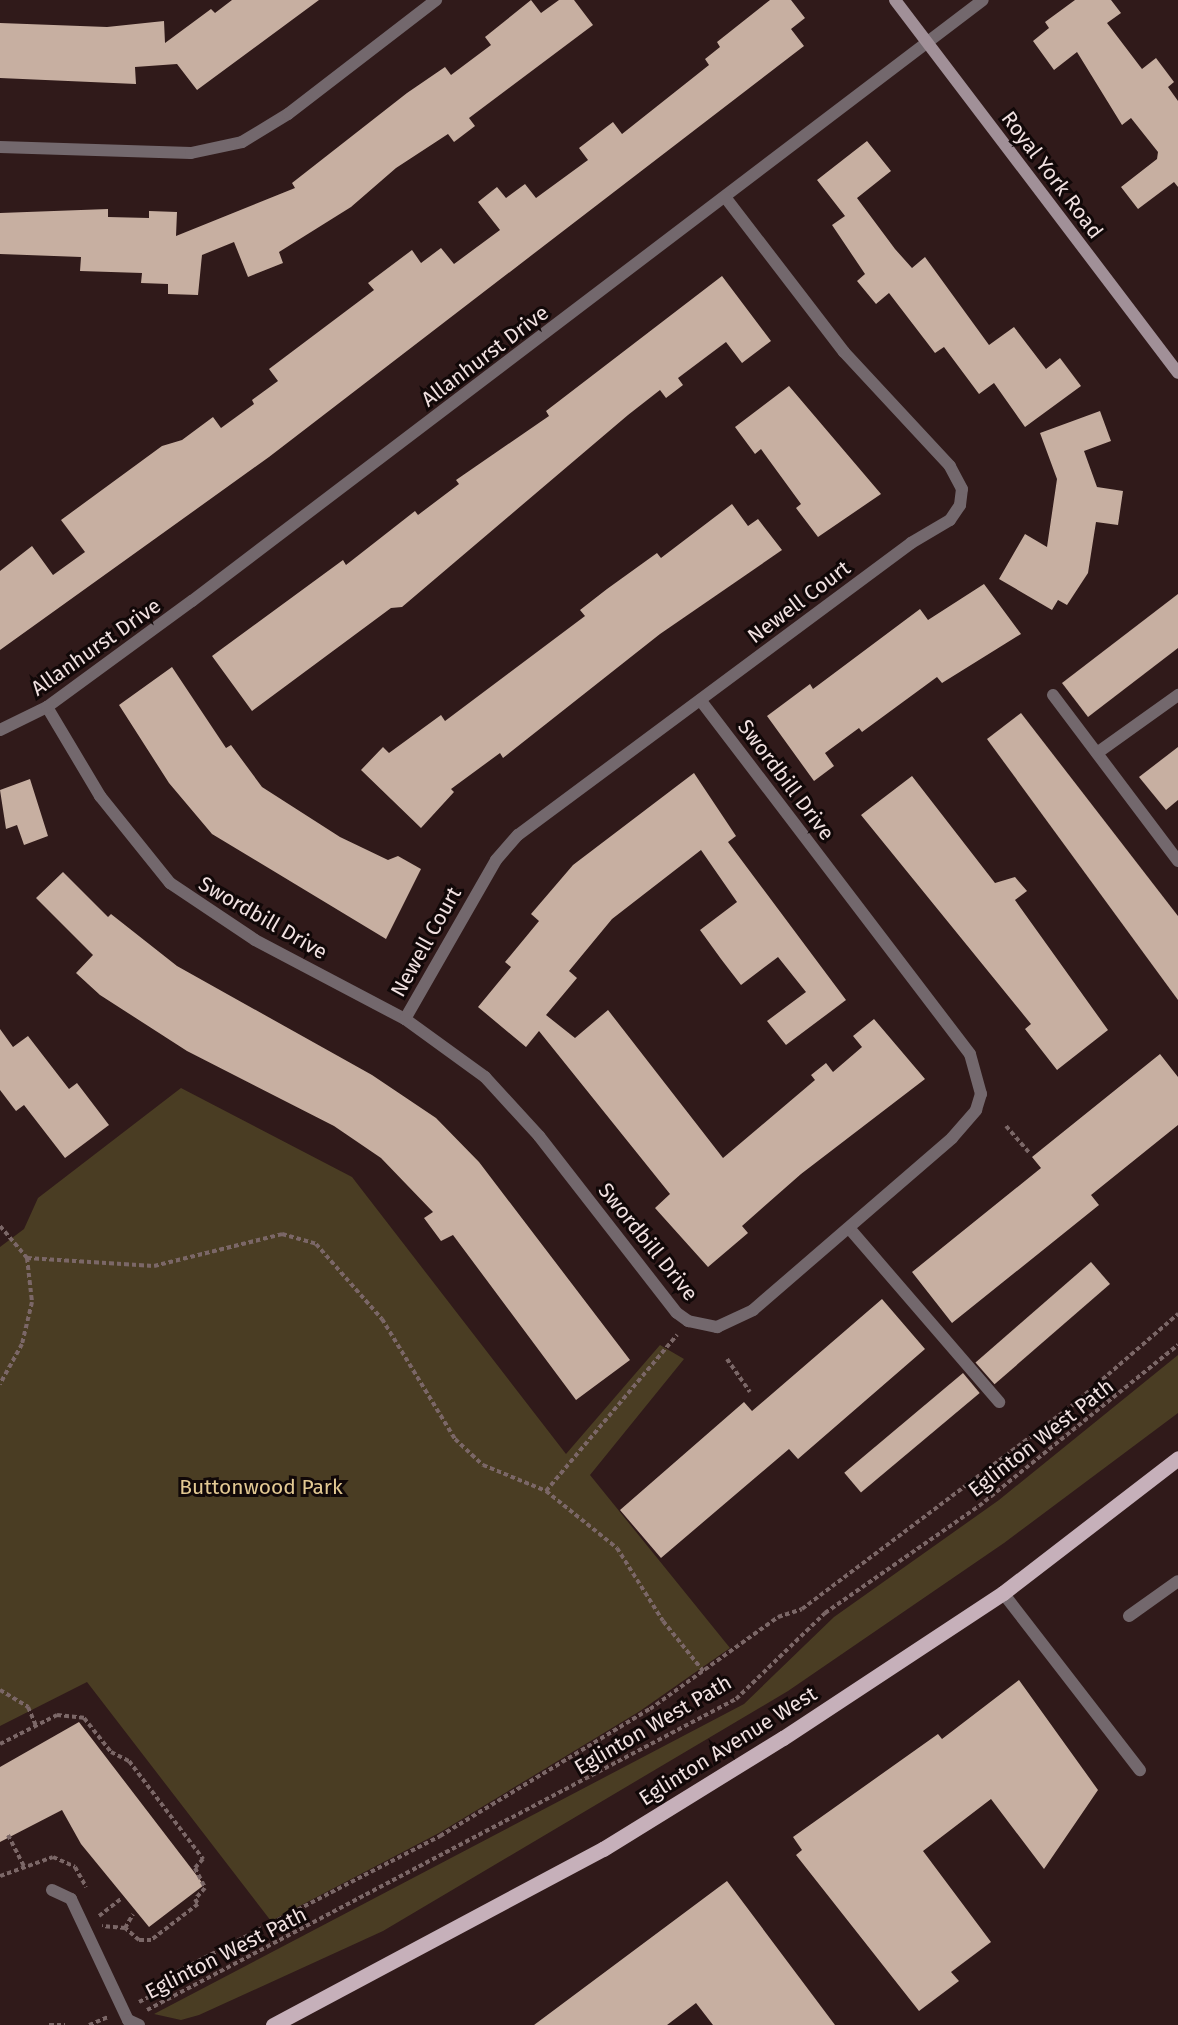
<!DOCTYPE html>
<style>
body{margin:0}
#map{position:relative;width:1178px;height:2025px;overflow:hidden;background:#301a1a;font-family:"Fira Sans",sans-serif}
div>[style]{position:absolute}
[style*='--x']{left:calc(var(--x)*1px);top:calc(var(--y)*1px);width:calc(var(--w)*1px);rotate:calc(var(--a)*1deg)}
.green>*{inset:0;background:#4a3d23}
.building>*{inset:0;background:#c7afa1;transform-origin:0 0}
.path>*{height:4px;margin-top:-2px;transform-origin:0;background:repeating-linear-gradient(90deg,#7b6767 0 4.5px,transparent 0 7.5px)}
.lane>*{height:12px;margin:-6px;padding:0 6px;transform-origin:6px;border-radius:6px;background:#73686d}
.street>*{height:12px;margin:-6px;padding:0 6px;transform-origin:6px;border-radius:6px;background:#73686d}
.secondary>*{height:12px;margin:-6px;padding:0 6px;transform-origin:6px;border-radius:6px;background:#a19098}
.primary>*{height:15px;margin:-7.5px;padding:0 7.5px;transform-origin:7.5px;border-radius:7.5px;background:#c6b0ba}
span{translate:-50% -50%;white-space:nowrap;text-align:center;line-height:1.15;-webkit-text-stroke:6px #110808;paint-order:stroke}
.street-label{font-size:21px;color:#f1e1e1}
.park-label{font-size:21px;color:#e3c993}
</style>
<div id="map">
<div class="green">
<i style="clip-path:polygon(181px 1088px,352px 1177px,566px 1454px,660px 1345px,684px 1359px,590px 1475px,730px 1648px,640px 1711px,439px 1833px,271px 1921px,87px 1682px,0 1726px,0 1247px,24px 1229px,38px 1198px)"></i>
<i style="clip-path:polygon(1178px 1355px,1178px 1413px,1004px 1543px,788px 1691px,383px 1931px,199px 2015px,181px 2020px,154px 2014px,744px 1704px,834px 1617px,999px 1500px)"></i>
</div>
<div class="building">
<i style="clip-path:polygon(232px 0,319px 0,197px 90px,177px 64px,135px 67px,136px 84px,0 78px,0 23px,107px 27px,164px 21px,165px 43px,211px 9px,215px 13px)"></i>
<i style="clip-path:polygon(531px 0,541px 13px,559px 0,574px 0,593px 25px,469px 118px,475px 126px,454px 142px,448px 134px,396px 168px,351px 207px,279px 252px,283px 263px,248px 277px,234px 242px,202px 255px,198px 295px,168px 294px,168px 284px,141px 283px,142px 273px,80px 271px,81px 257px,0 254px,0 213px,108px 209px,108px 217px,149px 218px,149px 211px,177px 212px,176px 236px,295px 188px,292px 183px,407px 93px,445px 67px,451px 75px,491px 45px,485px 37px)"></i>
<i style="clip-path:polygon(770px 0,791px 0,805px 18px,791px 29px,804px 46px,269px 457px,0 650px,0 571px,32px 546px,53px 575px,85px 552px,61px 520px,162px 446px,182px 440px,213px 417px,221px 428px,254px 404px,252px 400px,278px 381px,269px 369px,374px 290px,368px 283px,412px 250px,421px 263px,441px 248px,454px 264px,500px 230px,478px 202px,497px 187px,506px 198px,525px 184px,536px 198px,588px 160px,579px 148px,613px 122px,622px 134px,709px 65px,705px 59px,720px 47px,717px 42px)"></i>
<i style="clip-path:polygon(1075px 0,1111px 0,1121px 13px,1107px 23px,1142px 69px,1156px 58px,1174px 82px,1168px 87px,1178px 101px,1178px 187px,1174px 182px,1138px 209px,1121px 187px,1157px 159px,1158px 152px,1131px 118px,1122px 125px,1077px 52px,1054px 70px,1033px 41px,1049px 28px,1045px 22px)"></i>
<i style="clip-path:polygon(867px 141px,891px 171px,857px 198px,895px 249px,912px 268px,925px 257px,989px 345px,1014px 327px,1046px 369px,1060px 358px,1081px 386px,1025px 427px,994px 383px,979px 394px,944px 347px,935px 353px,889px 293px,876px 304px,857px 281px,865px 274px,832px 225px,845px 216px,817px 180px)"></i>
<i style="clip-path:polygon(722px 276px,771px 341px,742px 363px,726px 342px,678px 378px,683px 385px,666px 398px,660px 390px,628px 415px,402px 607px,391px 608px,252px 711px,212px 656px,343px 560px,346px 565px,415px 511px,418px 515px,459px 484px,456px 480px,549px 416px,546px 411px)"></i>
<i style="clip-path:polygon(789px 386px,881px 494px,818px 537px,796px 508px,801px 504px,761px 449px,755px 454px,735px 427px)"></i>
<i style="clip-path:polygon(1100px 411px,1111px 441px,1084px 451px,1097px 487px,1123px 491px,1118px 525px,1096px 522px,1088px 573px,1067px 605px,1058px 600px,1052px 610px,999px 579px,1025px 534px,1047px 547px,1057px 479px,1040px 433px)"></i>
<i style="clip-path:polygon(732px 504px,748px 526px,758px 519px,782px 550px,660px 634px,503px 758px,500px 753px,451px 789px,454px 792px,421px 828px,361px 770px,383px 747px,389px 753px,441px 715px,445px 721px,585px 616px,580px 610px,607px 589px,657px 553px,661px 558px)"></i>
<i style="clip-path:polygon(984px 584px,1021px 634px,942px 683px,937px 677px,862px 732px,859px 728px,825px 753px,834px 766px,814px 781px,767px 716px,810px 684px,813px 689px,920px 609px,928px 620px)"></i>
<i style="clip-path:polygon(1178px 594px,1178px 648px,1088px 717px,1062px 683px)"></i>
<i style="clip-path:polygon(172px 667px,226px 748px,231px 745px,262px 787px,340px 837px,388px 860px,398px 856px,421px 869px,386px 939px,212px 834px,169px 783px,119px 705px)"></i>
<i style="clip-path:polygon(1021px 713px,1178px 916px,1178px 1000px,987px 739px)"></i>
<i style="clip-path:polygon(1178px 747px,1178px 800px,1166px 810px,1139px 777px)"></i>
<i style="clip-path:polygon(694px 773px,736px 836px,728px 842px,846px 1000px,786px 1045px,767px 1021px,806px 992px,778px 957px,741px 985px,721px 959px,700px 930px,737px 902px,701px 850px,612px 919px,569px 971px,577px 978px,546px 1015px,575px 1038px,608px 1010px,723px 1158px,815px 1080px,811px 1075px,826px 1063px,833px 1072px,862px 1047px,853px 1036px,874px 1019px,925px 1079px,801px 1174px,742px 1226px,748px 1233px,708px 1267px,655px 1208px,670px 1194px,539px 1031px,526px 1047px,478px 1007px,511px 967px,505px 962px,539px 921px,531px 914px,573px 865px)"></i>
<i style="clip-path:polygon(912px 776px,995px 883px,1015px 877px,1027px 891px,1015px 900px,1108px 1030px,1057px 1070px,1025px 1029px,1031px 1024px,861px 815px)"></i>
<i style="clip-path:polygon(30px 779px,48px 836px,24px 845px,17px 825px,6px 829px,0 790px)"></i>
<i style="clip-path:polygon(63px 872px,108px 917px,111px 914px,177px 966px,372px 1075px,436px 1118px,479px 1162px,630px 1360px,576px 1400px,453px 1235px,441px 1241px,424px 1218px,433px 1212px,381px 1158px,334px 1126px,187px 1051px,100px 995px,76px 973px,93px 955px,36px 898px)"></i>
<i style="clip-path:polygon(0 1029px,13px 1047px,28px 1036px,69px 1089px,77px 1083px,109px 1125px,65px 1158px,24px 1105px,16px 1111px,0 1090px)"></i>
<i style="clip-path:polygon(1160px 1054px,1178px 1077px,1178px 1125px,1091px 1195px,1099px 1205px,952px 1323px,912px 1272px,1041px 1168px,1032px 1157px)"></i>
<i style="left:1091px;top:1262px;width:29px;height:153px;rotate:49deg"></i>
<i style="clip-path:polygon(882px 1299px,925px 1349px,798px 1459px,789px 1449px,661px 1558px,620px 1510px,744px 1402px,752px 1411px)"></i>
<i style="left:963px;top:1373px;width:26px;height:155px;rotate:50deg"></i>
<i style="clip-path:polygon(1019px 1680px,1098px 1790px,1044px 1869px,991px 1799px,923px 1851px,991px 1942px,951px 1972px,959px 1981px,919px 2011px,796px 1855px,802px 1850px,793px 1837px,938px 1734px,942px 1739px)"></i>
<i style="clip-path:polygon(79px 1722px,204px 1885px,149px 1927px,81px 1844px,62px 1810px,0 1842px,0 1767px)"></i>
<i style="clip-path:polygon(727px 1881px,835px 2025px,713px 2025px,696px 2003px,667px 2025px,534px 2025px)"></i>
</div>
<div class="path">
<i style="--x:1006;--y:1126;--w:37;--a:49"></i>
<i style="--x:0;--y:1226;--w:42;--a:49.8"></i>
<i style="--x:27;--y:1258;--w:44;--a:83.5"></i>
<i style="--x:32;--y:1302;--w:43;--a:103.4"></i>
<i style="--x:22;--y:1344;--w:46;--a:118.8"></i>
<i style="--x:27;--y:1258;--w:127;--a:3.6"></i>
<i style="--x:154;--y:1266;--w:132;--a:-14"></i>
<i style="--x:282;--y:1234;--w:35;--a:16"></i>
<i style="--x:316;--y:1244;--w:100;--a:48.7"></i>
<i style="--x:382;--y:1319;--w:140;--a:58.7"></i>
<i style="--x:455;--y:1439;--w:38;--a:43"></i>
<i style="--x:483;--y:1465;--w:68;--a:22.4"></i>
<i style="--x:546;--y:1491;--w:91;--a:38.8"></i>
<i style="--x:617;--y:1548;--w:86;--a:57.8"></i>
<i style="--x:663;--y:1621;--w:65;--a:51.2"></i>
<i style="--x:727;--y:1359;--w:40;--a:55.1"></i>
<i style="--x:546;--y:1491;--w:204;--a:-50"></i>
<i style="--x:0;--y:1690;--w:33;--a:31"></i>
<i style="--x:28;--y:1707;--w:21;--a:67"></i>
<i style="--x:0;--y:1744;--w:64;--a:-27"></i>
<i style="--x:57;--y:1715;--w:27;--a:6"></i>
<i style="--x:84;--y:1718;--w:43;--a:51.5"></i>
<i style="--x:111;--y:1752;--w:20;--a:27"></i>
<i style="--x:129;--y:1761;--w:123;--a:52.9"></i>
<i style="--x:203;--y:1859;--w:12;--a:132"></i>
<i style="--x:195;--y:1868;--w:22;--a:63"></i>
<i style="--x:205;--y:1888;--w:15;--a:132"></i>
<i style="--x:195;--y:1899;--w:6;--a:59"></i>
<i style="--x:198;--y:1904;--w:59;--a:142.5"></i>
<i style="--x:151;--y:1940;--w:12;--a:180"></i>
<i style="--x:139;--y:1940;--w:18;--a:-139"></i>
<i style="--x:125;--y:1928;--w:23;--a:-175"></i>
<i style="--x:8;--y:1835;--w:35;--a:63"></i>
<i style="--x:0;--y:1876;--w:56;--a:-19.7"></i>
<i style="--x:53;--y:1857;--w:24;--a:24"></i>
<i style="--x:75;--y:1867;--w:23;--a:61"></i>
<i style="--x:99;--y:1916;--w:28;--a:-38"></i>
<i style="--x:125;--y:1928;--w:16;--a:-60"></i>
<i style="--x:139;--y:2002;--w:22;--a:-27"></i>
<i style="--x:159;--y:1992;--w:21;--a:-55"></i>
<i style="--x:171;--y:1975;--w:303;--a:-27.3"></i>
<i style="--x:440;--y:1836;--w:245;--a:-31.2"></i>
<i style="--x:650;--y:1709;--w:158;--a:-35.7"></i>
<i style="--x:778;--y:1617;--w:25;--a:-18"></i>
<i style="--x:802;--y:1609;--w:341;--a:-37"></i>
<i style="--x:1074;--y:1404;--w:138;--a:-40.9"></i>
<i style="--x:147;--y:2010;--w:666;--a:-27.83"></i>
<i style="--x:736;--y:1699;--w:124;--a:-44"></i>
<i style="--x:825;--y:1613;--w:188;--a:-34.8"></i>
<i style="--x:979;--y:1506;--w:256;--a:-39"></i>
<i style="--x:49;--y:2025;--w:16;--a:0"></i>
<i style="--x:89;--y:2025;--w:21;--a:-23"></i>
</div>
<div class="lane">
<i style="--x:1053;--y:695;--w:208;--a:53"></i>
<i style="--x:1097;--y:753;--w:100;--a:-35.6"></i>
<i style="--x:849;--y:1228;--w:230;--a:49.2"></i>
<i style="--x:1003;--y:1593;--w:224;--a:52.3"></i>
<i style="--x:1129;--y:1616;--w:60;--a:-35.5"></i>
<i style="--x:52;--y:1890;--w:21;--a:25"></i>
<i style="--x:71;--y:1899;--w:134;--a:64.8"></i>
<i style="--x:128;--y:2020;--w:12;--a:24"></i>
</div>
<div class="street">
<i style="--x:0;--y:147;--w:191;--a:1.8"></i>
<i style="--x:191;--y:153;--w:52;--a:-12.2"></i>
<i style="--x:242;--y:142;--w:54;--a:-31.3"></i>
<i style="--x:288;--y:114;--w:187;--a:-37.6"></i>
<i style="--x:47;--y:707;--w:104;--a:59.2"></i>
<i style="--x:100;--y:796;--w:112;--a:51.2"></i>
<i style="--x:170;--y:883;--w:102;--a:33.8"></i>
<i style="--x:255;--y:940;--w:170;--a:27.8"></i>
<i style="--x:405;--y:1019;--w:99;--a:35.9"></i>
<i style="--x:485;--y:1077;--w:80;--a:47.5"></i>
<i style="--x:539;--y:1136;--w:224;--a:52.1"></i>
<i style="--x:677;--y:1313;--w:14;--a:36"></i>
<i style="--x:688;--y:1321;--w:30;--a:12"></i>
<i style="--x:717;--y:1327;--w:40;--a:-25"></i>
<i style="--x:753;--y:1310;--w:263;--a:-40.8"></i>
<i style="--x:952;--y:1138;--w:37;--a:-49"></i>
<i style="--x:976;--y:1110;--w:17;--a:-73"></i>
<i style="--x:981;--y:1094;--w:41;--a:-105.4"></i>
<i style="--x:970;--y:1054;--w:445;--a:-127.3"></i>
<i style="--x:0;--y:730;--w:52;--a:-26.1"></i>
<i style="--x:47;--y:707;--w:180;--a:-36.2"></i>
<i style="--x:192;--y:601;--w:993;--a:-37.23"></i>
<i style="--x:405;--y:1019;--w:183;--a:-60.2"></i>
<i style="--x:496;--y:860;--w:33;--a:-49"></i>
<i style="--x:518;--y:835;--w:490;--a:-36.6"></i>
<i style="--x:911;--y:543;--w:45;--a:-30.5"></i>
<i style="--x:950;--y:520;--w:18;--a:-56"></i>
<i style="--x:960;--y:505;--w:16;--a:-83"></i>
<i style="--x:962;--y:489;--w:26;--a:-118"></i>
<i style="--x:950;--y:466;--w:156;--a:-132.9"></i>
<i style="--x:844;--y:352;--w:195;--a:-127.5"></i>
</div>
<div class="secondary">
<i style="--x:895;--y:0;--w:468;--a:52.8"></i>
</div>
<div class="primary">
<i style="--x:273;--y:2025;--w:374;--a:-28.1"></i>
<i style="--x:603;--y:1849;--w:211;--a:-31.7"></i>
<i style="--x:783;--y:1738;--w:263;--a:-33.4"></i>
<i style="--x:1003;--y:1593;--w:221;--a:-37.6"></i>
</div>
<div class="street-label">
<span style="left:1052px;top:175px;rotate:53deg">Royal York Road</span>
<span style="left:485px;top:356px;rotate:-37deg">Allanhurst Drive</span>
<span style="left:799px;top:602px;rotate:-37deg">Newell Court</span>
<span style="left:96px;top:647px;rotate:-35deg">Allanhurst Drive</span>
<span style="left:786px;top:780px;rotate:53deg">Swordbill Drive</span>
<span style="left:263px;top:918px;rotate:30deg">Swordbill Drive</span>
<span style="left:426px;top:942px;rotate:-61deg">Newell Court</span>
<span style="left:648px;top:1242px;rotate:51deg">Swordbill Drive</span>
<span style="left:1041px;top:1438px;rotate:-38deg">Eglinton West Path</span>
<span style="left:653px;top:1725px;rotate:-30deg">Eglinton West Path</span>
<span style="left:728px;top:1746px;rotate:-32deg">Eglinton Avenue West</span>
<span style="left:226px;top:1953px;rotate:-27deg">Eglinton West Path</span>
</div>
<div class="park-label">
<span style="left:261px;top:1487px">Buttonwood Park</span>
</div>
</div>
